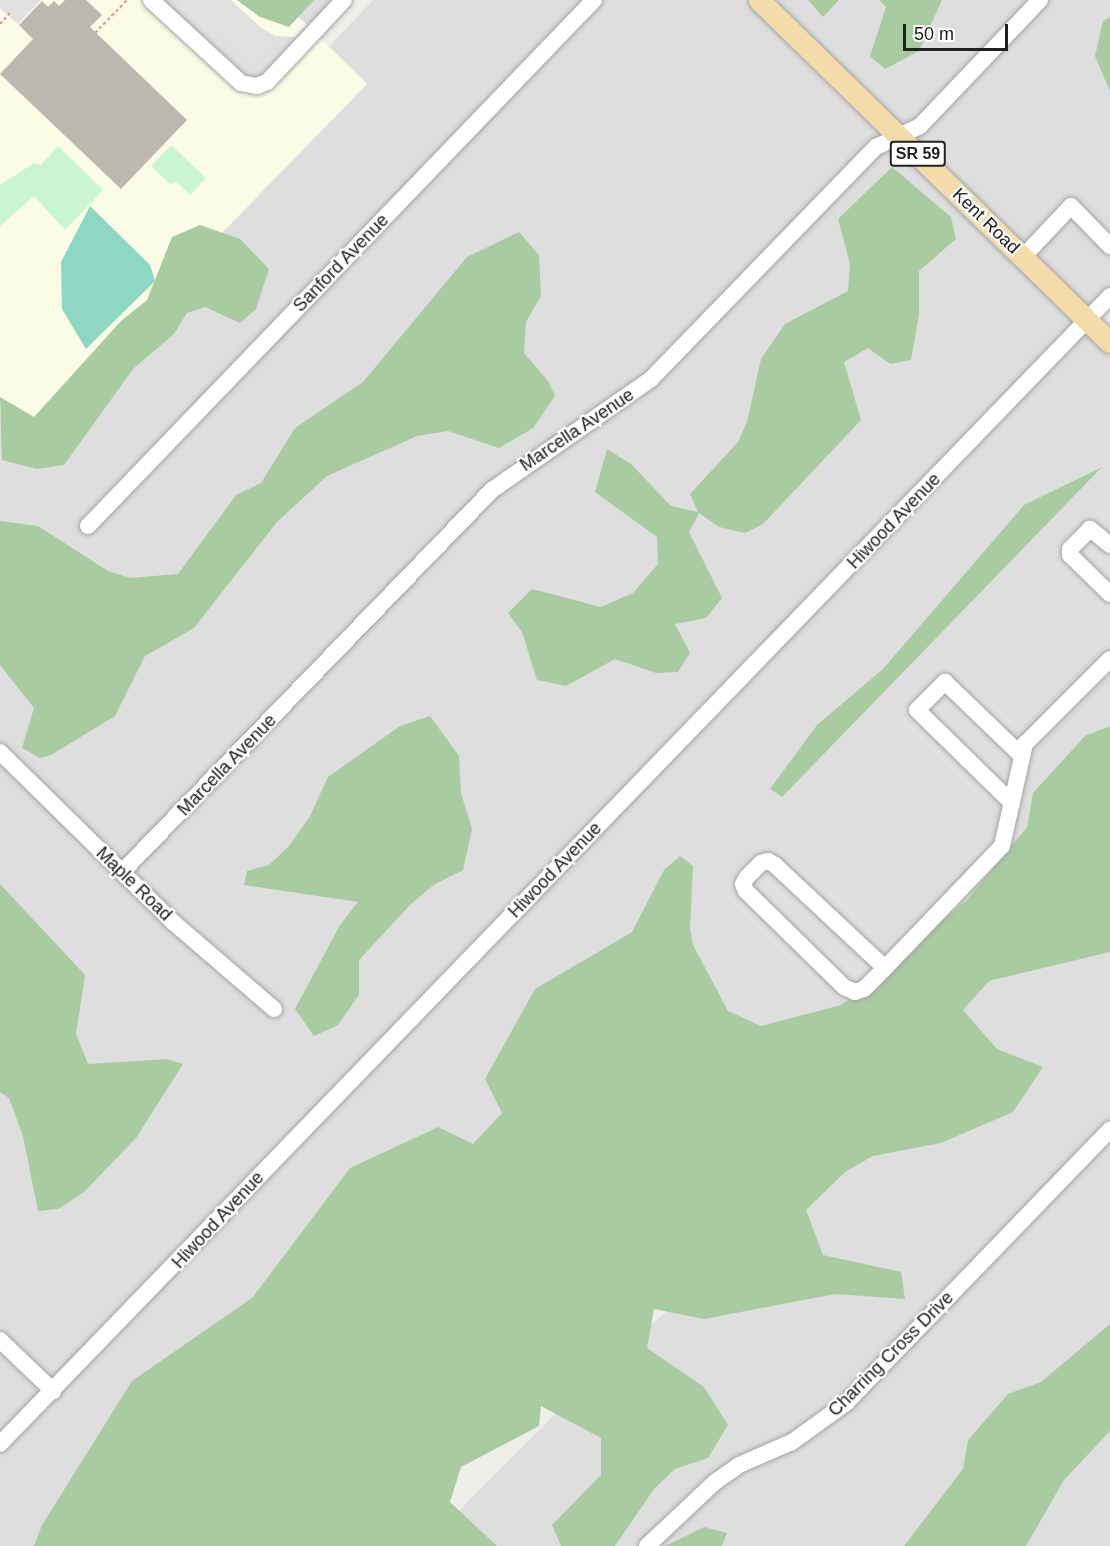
<!DOCTYPE html>
<style>
body{margin:0}
#map{position:relative;width:1110px;height:1546px;overflow:hidden;background:#f0eee8;font-family:Arial,sans-serif}
div>[style]{position:absolute}
[style*='--x']{left:calc(var(--x)*1px);top:calc(var(--y)*1px);width:calc(var(--w)*1px);rotate:calc(var(--a)*1deg)}
.residential>*{inset:0;background:#dedede}
.education>*{inset:0;background:#fafce5}
.forest>*{inset:0;background:#a9cba1}
.park>*{inset:0;background:#caf5d2}
.pitch>*{inset:0;background:#8ed7c3}
.parking>*{inset:0;background:#e0e0e0}
.building>*{inset:0;background:#bdb7b1}
.path>*{height:2px;margin-top:-1px;transform-origin:0;background:repeating-linear-gradient(90deg,#ec947d 0 3px,transparent 0 6px)}
.roads{filter:drop-shadow(0 0 2px #a4a4a4) drop-shadow(0 0 2px #a4a4a4)}
.minor>*{height:16px;margin:-8px;padding:0 8px;transform-origin:8px;border-radius:8px;background:#fff}
.major>*{height:21px;margin:-10.5px;padding:0 10.5px;transform-origin:10.5px;border-radius:10.5px;background:#f3dbaa}
span{translate:-50% -50%;white-space:nowrap;text-align:center;line-height:1.15;-webkit-text-stroke:4.5px #fff;paint-order:stroke}
.shield-label span{padding:2px 4px;background:#fff;border:2px solid;border-radius:4px;-webkit-text-stroke-width:0}
.shield-label{font-size:16px;color:#202020;font-weight:700}
.street-label{font-size:18px;color:#202020}
.scale{position:absolute;left:903px;top:24px;width:105px;height:27px;box-sizing:border-box;border:3px solid #202020;border-top:0;padding-left:8px;font-size:18px;line-height:21px;white-space:nowrap;color:#202020;-webkit-text-stroke:4px #fff;paint-order:stroke}
</style>
<div id="map">
<div class="residential">
<i style="clip-path:polygon(281px 0,332px 0,307px 25px)"></i>
<i style="clip-path:polygon(373px 0,1110px 0,1110px 296px,1087px 320px,1110px 342px,1110px 1546px,424px 1546px,600px 1369px,801px 1195px,502px 1113px,473px 1145px,438px 1127px,350px 1168px,252px 1298px,132px 1382px,42px 1525px,34px 1546px,0 1546px,0 414px,367px 83px,329px 47px)"></i>
</div>
<div class="education">
<i style="clip-path:polygon(0 0,281px 0,367px 84px,23px 437px,0 414px)"></i>
</div>
<div class="forest">
<i style="clip-path:polygon(237px 0,314px 0,289px 27px,260px 17px)"></i>
<i style="clip-path:polygon(808px 0,839px 0,823px 17px)"></i>
<i style="clip-path:polygon(879px 0,942px 0,919px 51px,885px 69px,870px 56px,886px 7px)"></i>
<i style="clip-path:polygon(1110px 17px,1110px 91px,1095px 56px,1103px 21px)"></i>
<i style="clip-path:polygon(892px 167px,951px 217px,956px 239px,919px 271px,919px 314px,911px 360px,890px 364px,868px 348px,844px 362px,861px 420px,763px 524px,745px 533px,719px 527px,699px 513px,689px 532px,722px 598px,706px 618px,675px 624px,690px 653px,678px 672px,656px 673px,615px 659px,566px 686px,537px 680px,522px 632px,508px 613px,532px 589px,601px 607px,633px 593px,658px 564px,657px 537px,595px 492px,607px 449px,631px 464px,671px 506px,698px 512px,690px 494px,738px 442px,747px 422px,761px 359px,785px 324px,848px 291px,850px 264px,838px 219px)"></i>
<i style="clip-path:polygon(200px 225px,240px 239px,269px 269px,256px 309px,240px 323px,205px 307px,187px 313px,174px 334px,133px 369px,64px 465px,37px 469px,2px 460px,0 397px,34px 417px,121px 321px,147px 300px,172px 237px)"></i>
<i style="clip-path:polygon(519px 232px,539px 255px,541px 296px,526px 322px,524px 353px,548px 381px,555px 396px,533px 428px,499px 448px,448px 431px,417px 436px,327px 476px,277px 522px,194px 628px,145px 656px,115px 716px,51px 755px,40px 758px,22px 748px,34px 708px,0 665px,0 521px,38px 526px,108px 571px,130px 578px,178px 574px,236px 495px,261px 483px,295px 428px,363px 382px,467px 257px)"></i>
<i style="clip-path:polygon(1102px 467px,782px 797px,770px 789px,817px 725px,883px 669px,1024px 505px)"></i>
<i style="clip-path:polygon(430px 716px,459px 756px,461px 793px,472px 829px,463px 870px,435px 884px,411px 904px,359px 960px,359px 995px,338px 1025px,314px 1036px,295px 1009px,340px 925px,358px 902px,244px 885px,247px 871px,269px 865px,288px 847px,309px 818px,328px 777px,400px 726px)"></i>
<i style="clip-path:polygon(1110px 726px,1110px 952px,989px 981px,963px 1010px,997px 1049px,1043px 1067px,1013px 1112px,941px 1143px,873px 1156px,845px 1172px,806px 1210px,823px 1255px,901px 1272px,905px 1299px,835px 1294px,704px 1319px,654px 1309px,647px 1348px,704px 1387px,728px 1425px,708px 1458px,675px 1469px,654px 1489px,615px 1546px,561px 1546px,552px 1525px,601px 1475px,601px 1438px,541px 1406px,539px 1426px,461px 1467px,450px 1502px,497px 1546px,34px 1546px,42px 1525px,132px 1381px,252px 1298px,350px 1168px,438px 1127px,473px 1144px,502px 1113px,485px 1079px,535px 989px,632px 932px,664px 870px,680px 856px,693px 866px,690px 928px,693px 945px,728px 1011px,761px 1026px,841px 1005px,887px 976px,926px 934px,967px 900px,1027px 827px,1033px 793px,1085px 736px)"></i>
<i style="clip-path:polygon(0 884px,85px 975px,76px 1034px,88px 1064px,167px 1059px,183px 1064px,136px 1138px,84px 1192px,58px 1209px,38px 1211px,23px 1136px,9px 1098px,0 1092px)"></i>
<i style="clip-path:polygon(1110px 1324px,1110px 1431px,1064px 1480px,1026px 1546px,904px 1546px,963px 1469px,968px 1440px,1008px 1394px,1041px 1382px)"></i>
<i style="clip-path:polygon(704px 1527px,727px 1533px,722px 1546px,665px 1546px)"></i>
</div>
<div class="park">
<i style="clip-path:polygon(171px 145px,206px 178px,190px 195px,176px 181px,171px 185px,151px 166px)"></i>
<i style="clip-path:polygon(58px 146px,103px 190px,65px 230px,34px 196px,0 226px,0 185px,34px 163px,41px 165px)"></i>
</div>
<div class="pitch">
<i style="clip-path:polygon(90px 206px,150px 265px,155px 281px,86px 349px,62px 309px,61px 262px)"></i>
</div>
<div class="parking">
<i style="clip-path:polygon(0 0,41px 0,18px 24px,0 8px)"></i>
<i style="clip-path:polygon(145px 0,231px 0,261px 28px,276px 36px,295px 37px,332px 0,351px 0,255px 90px)"></i>
<i style="clip-path:polygon(1100px 504px,1110px 514px,1110px 621px,1047px 558px)"></i>
<i style="clip-path:polygon(1110px 649px,1110px 670px,1035px 748px,1013px 842px,867px 991px,835px 986px,826px 995px,718px 889px,773px 833px,879px 934px,871px 946px,882px 951px,943px 894px,936px 885px,942px 878px,952px 885px,968px 869px,975px 853px,999px 826px,1005px 811px,995px 799px,988px 806px,895px 717px,949px 662px,1013px 724px,1006px 733px,1016px 740px,1024px 738px)"></i>
</div>
<div class="building">
<i style="clip-path:polygon(65px 0,86px 0,102px 15px,90px 27px,187px 120px,121px 189px,0 74px,33px 39px,19px 25px,42px 1px,48px 7px,54px 1px,59px 6px)"></i>
</div>
<div class="path">
<i style="--x:0;--y:24;--w:15;--a:-48"></i>
<i style="--x:95;--y:33;--w:46;--a:-45.9"></i>
</div>
<div class="roads">
<div class="minor">
<i style="--x:151;--y:0;--w:122;--a:42.7"></i>
<i style="--x:241;--y:83;--w:16;--a:11"></i>
<i style="--x:257;--y:86;--w:11;--a:-22"></i>
<i style="--x:267;--y:82;--w:112;--a:-46.8"></i>
<i style="--x:1023;--y:257;--w:70;--a:-46.7"></i>
<i style="--x:1071;--y:206;--w:56;--a:45.7"></i>
<i style="--x:88;--y:526;--w:730;--a:-46.11"></i>
<i style="--x:1110;--y:545;--w:26;--a:-141"></i>
<i style="--x:1090;--y:529;--w:28;--a:135"></i>
<i style="--x:1070;--y:549;--w:6;--a:90"></i>
<i style="--x:1070;--y:555;--w:56;--a:44.3"></i>
<i style="--x:0;--y:752;--w:244;--a:44.5"></i>
<i style="--x:174;--y:923;--w:132;--a:40.7"></i>
<i style="--x:1012;--y:803;--w:133;--a:-135.6"></i>
<i style="--x:917;--y:710;--w:40;--a:-45"></i>
<i style="--x:945;--y:682;--w:107;--a:43.9"></i>
<i style="--x:122;--y:872;--w:532;--a:-45.91"></i>
<i style="--x:492;--y:490;--w:194;--a:-34.9"></i>
<i style="--x:651;--y:379;--w:323;--a:-45.9"></i>
<i style="--x:876;--y:147;--w:49;--a:-25.5"></i>
<i style="--x:920;--y:126;--w:174;--a:-46.4"></i>
<i style="--x:885;--y:968;--w:151;--a:-136.9"></i>
<i style="--x:775;--y:865;--w:8;--a:-150"></i>
<i style="--x:768;--y:861;--w:7;--a:164"></i>
<i style="--x:761;--y:863;--w:20;--a:135"></i>
<i style="--x:747;--y:877;--w:8;--a:120"></i>
<i style="--x:743;--y:884;--w:8;--a:67"></i>
<i style="--x:746;--y:891;--w:137;--a:44.4"></i>
<i style="--x:844;--y:987;--w:12;--a:24"></i>
<i style="--x:855;--y:992;--w:9;--a:-18"></i>
<i style="--x:864;--y:989;--w:30;--a:-45"></i>
<i style="--x:885;--y:968;--w:169;--a:-46.2"></i>
<i style="--x:1002;--y:846;--w:105;--a:-77.3"></i>
<i style="--x:1025;--y:744;--w:120;--a:-45"></i>
<i style="--x:0;--y:1340;--w:74;--a:43.9"></i>
<i style="--x:0;--y:1444;--w:1597;--a:-45.96"></i>
<i style="--x:647;--y:1546;--w:93;--a:-43.3"></i>
<i style="--x:715;--y:1482;--w:29;--a:-35"></i>
<i style="--x:739;--y:1465;--w:58;--a:-23.5"></i>
<i style="--x:792;--y:1442;--w:67;--a:-35.8"></i>
<i style="--x:846;--y:1403;--w:380;--a:-46"></i>
</div>
<div class="major">
<i style="--x:759;--y:0;--w:490;--a:44.3"></i>
</div>
</div>
<div class="shield-label">
<span style="left:918px;top:154px">SR 59</span>
</div>
<div class="street-label">
<span style="left:986px;top:221px;rotate:44deg">Kent Road</span>
<span style="left:341px;top:263px;rotate:-46deg">Sanford Avenue</span>
<span style="left:577px;top:430px;rotate:-34deg">Marcella Avenue</span>
<span style="left:894px;top:521px;rotate:-46deg">Hiwood Avenue</span>
<span style="left:227px;top:765px;rotate:-46deg">Marcella Avenue</span>
<span style="left:555px;top:870px;rotate:-46deg">Hiwood Avenue</span>
<span style="left:134px;top:884px;rotate:44deg">Maple Road</span>
<span style="left:218px;top:1220px;rotate:-47deg">Hiwood Avenue</span>
<span style="left:891px;top:1354px;rotate:-45deg">Charring Cross Drive</span>
</div>
<div class="scale">50 m</div>
</div>
